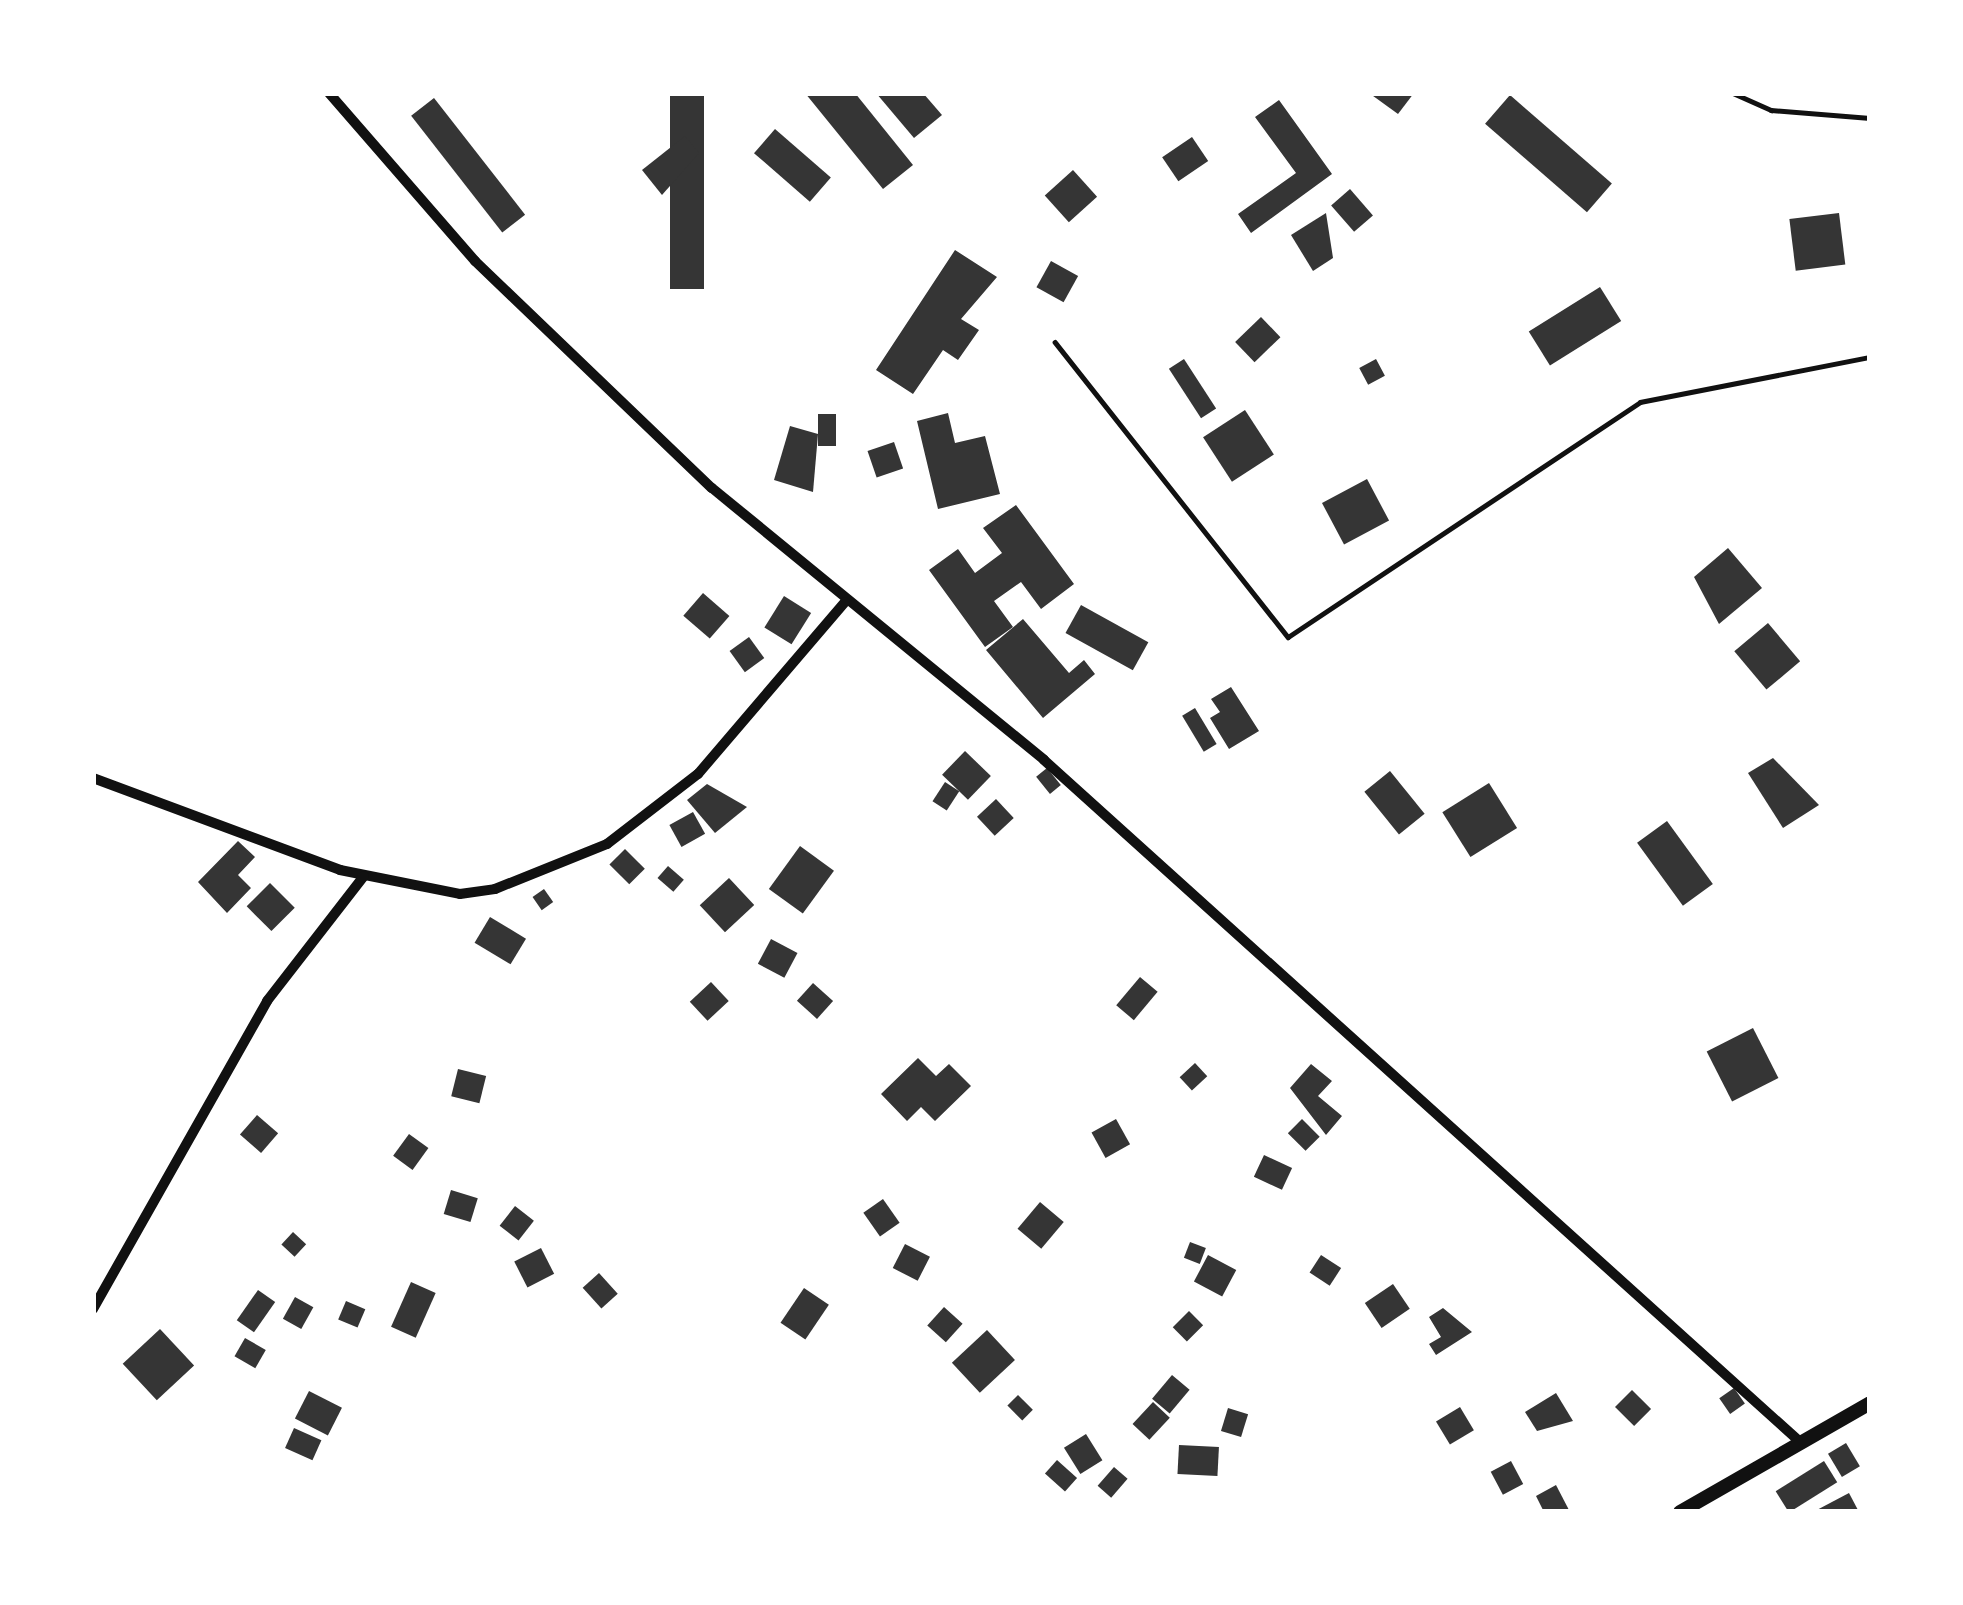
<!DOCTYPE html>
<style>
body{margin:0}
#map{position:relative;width:1963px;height:1605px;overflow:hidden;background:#fff;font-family:"Noto Sans",sans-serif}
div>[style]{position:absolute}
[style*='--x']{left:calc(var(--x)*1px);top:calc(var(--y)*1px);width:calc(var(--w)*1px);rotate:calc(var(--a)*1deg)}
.building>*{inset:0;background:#353535;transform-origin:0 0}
.service>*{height:4.5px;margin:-2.25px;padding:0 2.25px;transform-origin:2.25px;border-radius:2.25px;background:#111}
.minor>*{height:10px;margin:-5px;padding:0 5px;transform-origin:5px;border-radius:5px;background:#111}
.secondary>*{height:14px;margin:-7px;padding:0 7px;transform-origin:7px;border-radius:7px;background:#111}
span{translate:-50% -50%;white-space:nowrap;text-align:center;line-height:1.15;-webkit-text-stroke:10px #fff;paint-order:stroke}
.frame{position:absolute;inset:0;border:96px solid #fff;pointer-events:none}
</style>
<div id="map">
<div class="building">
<i style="left:670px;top:93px;width:34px;height:196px"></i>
<i style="clip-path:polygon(805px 93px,855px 93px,913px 165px,883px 189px)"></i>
<i style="clip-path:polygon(876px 93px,923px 93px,942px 115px,914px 138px)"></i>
<i style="clip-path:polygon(1369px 93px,1414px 93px,1398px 114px)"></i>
<i style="left:1510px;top:95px;width:135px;height:38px;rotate:41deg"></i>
<i style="left:434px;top:98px;width:148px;height:29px;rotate:52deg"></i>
<i style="clip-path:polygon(1279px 100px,1332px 174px,1251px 233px,1238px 214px,1296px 173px,1255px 117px)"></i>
<i style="left:775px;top:129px;width:74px;height:32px;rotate:41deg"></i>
<i style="clip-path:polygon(685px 136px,699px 153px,662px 195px,642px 170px)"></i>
<i style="left:1192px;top:137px;width:29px;height:36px;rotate:56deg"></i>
<i style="left:1073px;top:170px;width:36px;height:38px;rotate:48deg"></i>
<i style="left:1350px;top:189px;width:35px;height:25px;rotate:49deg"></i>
<i style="clip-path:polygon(1326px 213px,1333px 258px,1313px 271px,1291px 235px)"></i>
<i style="left:1839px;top:213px;width:52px;height:50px;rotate:83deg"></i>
<i style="clip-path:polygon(955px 250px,997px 277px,961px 319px,979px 330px,958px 360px,943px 350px,913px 394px,876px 370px)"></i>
<i style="left:1051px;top:261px;width:31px;height:30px;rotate:29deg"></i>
<i style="left:1600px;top:287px;width:40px;height:84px;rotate:58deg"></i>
<i style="left:1261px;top:317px;width:28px;height:36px;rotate:46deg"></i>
<i style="left:1184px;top:359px;width:59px;height:18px;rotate:57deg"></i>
<i style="left:1376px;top:359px;width:19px;height:19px;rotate:62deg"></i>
<i style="left:1245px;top:410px;width:53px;height:50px;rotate:57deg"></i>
<i style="clip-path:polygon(948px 413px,955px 443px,985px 436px,1000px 494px,938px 509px,917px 421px)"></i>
<i style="left:818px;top:414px;width:18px;height:32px"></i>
<i style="clip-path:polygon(790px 426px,818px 434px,813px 492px,774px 480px)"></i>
<i style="left:894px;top:442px;width:28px;height:28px;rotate:71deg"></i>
<i style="left:1367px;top:479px;width:47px;height:51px;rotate:62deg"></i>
<i style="clip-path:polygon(1016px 505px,1074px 584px,1041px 609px,1021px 582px,994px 601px,1013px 627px,985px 647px,929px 570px,958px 549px,975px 573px,1002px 553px,983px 528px)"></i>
<i style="clip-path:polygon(1728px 548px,1762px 588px,1719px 624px,1694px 577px)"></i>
<i style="left:703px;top:593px;width:35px;height:30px;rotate:41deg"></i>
<i style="left:784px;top:596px;width:32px;height:37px;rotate:32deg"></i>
<i style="left:1081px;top:605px;width:77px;height:32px;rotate:29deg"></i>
<i style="clip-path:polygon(1023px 619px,1069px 673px,1084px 660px,1095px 674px,1043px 718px,986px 650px)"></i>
<i style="left:1768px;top:623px;width:50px;height:44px;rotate:50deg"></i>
<i style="left:749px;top:637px;width:26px;height:24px;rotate:54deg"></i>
<i style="clip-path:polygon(1231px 687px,1259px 731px,1229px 749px,1210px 718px,1220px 712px,1211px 699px)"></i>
<i style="left:1195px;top:708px;width:42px;height:15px;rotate:59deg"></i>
<i style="left:965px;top:751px;width:36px;height:33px;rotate:44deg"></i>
<i style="clip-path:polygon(1773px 758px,1819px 805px,1783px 828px,1748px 773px)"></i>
<i style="left:1047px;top:768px;width:22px;height:14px;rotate:51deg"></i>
<i style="left:1390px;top:771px;width:55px;height:33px;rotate:51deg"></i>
<i style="left:945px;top:782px;width:17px;height:23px;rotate:33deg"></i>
<i style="left:1489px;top:783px;width:53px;height:55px;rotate:58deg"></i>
<i style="clip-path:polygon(707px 784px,747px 807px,715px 833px,687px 800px)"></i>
<i style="left:996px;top:799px;width:26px;height:26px;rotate:47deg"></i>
<i style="left:693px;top:812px;width:25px;height:27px;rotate:61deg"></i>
<i style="left:1667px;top:821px;width:78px;height:37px;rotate:54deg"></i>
<i style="clip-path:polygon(238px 841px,255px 857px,238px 875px,251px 888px,227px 913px,198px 882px)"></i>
<i style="left:800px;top:846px;width:42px;height:53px;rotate:36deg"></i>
<i style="left:625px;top:849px;width:28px;height:22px;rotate:45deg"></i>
<i style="left:668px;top:866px;width:21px;height:16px;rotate:41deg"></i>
<i style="left:729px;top:878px;width:37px;height:40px;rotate:47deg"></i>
<i style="left:270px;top:883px;width:35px;height:33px;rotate:45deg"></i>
<i style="left:544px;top:889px;width:16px;height:14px;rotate:55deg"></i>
<i style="left:490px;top:917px;width:42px;height:30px;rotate:31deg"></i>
<i style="left:771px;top:939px;width:30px;height:28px;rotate:28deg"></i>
<i style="left:1140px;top:977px;width:23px;height:37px;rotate:40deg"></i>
<i style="left:711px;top:982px;width:26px;height:29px;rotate:47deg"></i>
<i style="left:813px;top:983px;width:27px;height:24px;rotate:42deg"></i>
<i style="left:1753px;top:1028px;width:56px;height:52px;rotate:63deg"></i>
<i style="clip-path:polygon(918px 1058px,936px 1076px,949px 1064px,971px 1086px,935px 1121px,921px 1107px,907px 1121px,881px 1094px)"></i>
<i style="left:1195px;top:1063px;width:18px;height:21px;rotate:47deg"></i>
<i style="clip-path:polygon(1311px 1064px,1332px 1081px,1318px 1096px,1342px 1116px,1326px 1135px,1290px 1088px)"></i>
<i style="left:458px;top:1069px;width:29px;height:28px;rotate:14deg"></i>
<i style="left:257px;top:1115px;width:28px;height:26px;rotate:41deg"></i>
<i style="left:1116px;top:1119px;width:29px;height:28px;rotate:61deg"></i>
<i style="left:1302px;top:1119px;width:25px;height:20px;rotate:45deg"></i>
<i style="left:409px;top:1134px;width:24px;height:27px;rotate:36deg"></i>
<i style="left:1264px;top:1155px;width:31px;height:24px;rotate:25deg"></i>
<i style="left:451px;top:1190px;width:28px;height:25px;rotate:17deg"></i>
<i style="left:883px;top:1199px;width:29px;height:24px;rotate:55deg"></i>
<i style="left:1040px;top:1202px;width:31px;height:35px;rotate:40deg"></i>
<i style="left:515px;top:1206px;width:24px;height:25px;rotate:38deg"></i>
<i style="left:293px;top:1232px;width:18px;height:17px;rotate:43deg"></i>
<i style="left:1190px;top:1242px;width:17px;height:17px;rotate:21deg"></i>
<i style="left:905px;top:1244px;width:28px;height:27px;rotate:27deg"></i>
<i style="left:541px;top:1248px;width:29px;height:30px;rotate:63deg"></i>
<i style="left:1208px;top:1255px;width:32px;height:30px;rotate:28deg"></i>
<i style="left:1321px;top:1255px;width:24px;height:21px;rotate:33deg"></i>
<i style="left:599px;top:1273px;width:28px;height:22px;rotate:48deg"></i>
<i style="left:411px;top:1282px;width:27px;height:49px;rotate:24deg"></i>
<i style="left:1393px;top:1284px;width:30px;height:34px;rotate:56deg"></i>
<i style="left:804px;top:1288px;width:30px;height:42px;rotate:34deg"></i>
<i style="left:258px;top:1290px;width:21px;height:37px;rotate:35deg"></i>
<i style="left:295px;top:1297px;width:21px;height:25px;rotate:29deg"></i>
<i style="left:346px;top:1301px;width:21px;height:20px;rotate:23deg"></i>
<i style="left:944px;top:1307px;width:25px;height:25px;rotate:42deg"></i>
<i style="clip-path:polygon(1443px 1308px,1472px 1332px,1436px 1355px,1429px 1344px,1441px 1337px,1429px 1317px)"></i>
<i style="left:1189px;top:1311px;width:20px;height:23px;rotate:45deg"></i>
<i style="left:160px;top:1329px;width:50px;height:51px;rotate:47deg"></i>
<i style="left:987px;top:1330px;width:41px;height:48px;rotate:47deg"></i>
<i style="left:245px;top:1338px;width:24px;height:21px;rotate:30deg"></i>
<i style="left:1172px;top:1375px;width:23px;height:31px;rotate:40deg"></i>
<i style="left:1734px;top:1388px;width:19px;height:18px;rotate:55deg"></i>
<i style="left:1632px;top:1390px;width:27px;height:24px;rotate:45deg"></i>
<i style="left:309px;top:1391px;width:37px;height:31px;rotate:27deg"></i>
<i style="clip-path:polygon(1556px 1393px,1573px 1421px,1537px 1431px,1525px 1412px)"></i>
<i style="left:1018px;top:1395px;width:21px;height:15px;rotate:45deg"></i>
<i style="left:1153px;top:1402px;width:23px;height:30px;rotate:43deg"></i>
<i style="left:1460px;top:1407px;width:27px;height:28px;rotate:59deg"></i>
<i style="left:1228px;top:1408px;width:21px;height:24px;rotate:17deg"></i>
<i style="left:294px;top:1428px;width:30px;height:22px;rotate:24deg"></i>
<i style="left:1086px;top:1434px;width:31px;height:26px;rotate:58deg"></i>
<i style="left:1846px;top:1443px;width:27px;height:21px;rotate:59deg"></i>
<i style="left:1179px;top:1445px;width:40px;height:29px;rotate:3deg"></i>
<i style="left:1057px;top:1460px;width:27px;height:18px;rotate:42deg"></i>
<i style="left:1511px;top:1461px;width:26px;height:23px;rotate:62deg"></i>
<i style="left:1824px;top:1461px;width:25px;height:57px;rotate:58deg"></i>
<i style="left:1114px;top:1467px;width:18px;height:25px;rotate:41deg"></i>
<i style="clip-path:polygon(1556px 1485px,1570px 1512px,1544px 1512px,1536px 1496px)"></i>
<i style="clip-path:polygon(1849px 1493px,1859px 1512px,1813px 1512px)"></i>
</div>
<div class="service">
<i style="--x:1733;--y:93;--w:42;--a:24.1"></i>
<i style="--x:1771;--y:110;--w:99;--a:4.6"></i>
<i style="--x:1055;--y:342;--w:376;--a:51.7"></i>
<i style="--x:1288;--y:637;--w:423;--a:-33.7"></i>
<i style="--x:1640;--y:402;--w:234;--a:-11.1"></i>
</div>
<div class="minor">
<i style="--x:329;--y:93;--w:223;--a:49"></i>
<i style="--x:475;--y:261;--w:328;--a:43.8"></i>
<i style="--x:712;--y:488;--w:429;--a:39.3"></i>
<i style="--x:1044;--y:760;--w:1018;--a:42.05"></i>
<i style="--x:93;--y:778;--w:264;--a:20.4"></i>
<i style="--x:340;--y:870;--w:122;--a:11.3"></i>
<i style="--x:460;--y:894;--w:35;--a:-8"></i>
<i style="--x:495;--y:889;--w:121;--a:-21.9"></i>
<i style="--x:607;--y:844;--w:115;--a:-37.6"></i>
<i style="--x:698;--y:774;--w:226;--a:-49.5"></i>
<i style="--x:93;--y:1309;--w:354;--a:-60.5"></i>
<i style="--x:267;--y:1001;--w:158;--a:-52.2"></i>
</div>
<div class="secondary">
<i style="--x:1680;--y:1512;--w:219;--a:-29.8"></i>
</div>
<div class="frame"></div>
</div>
